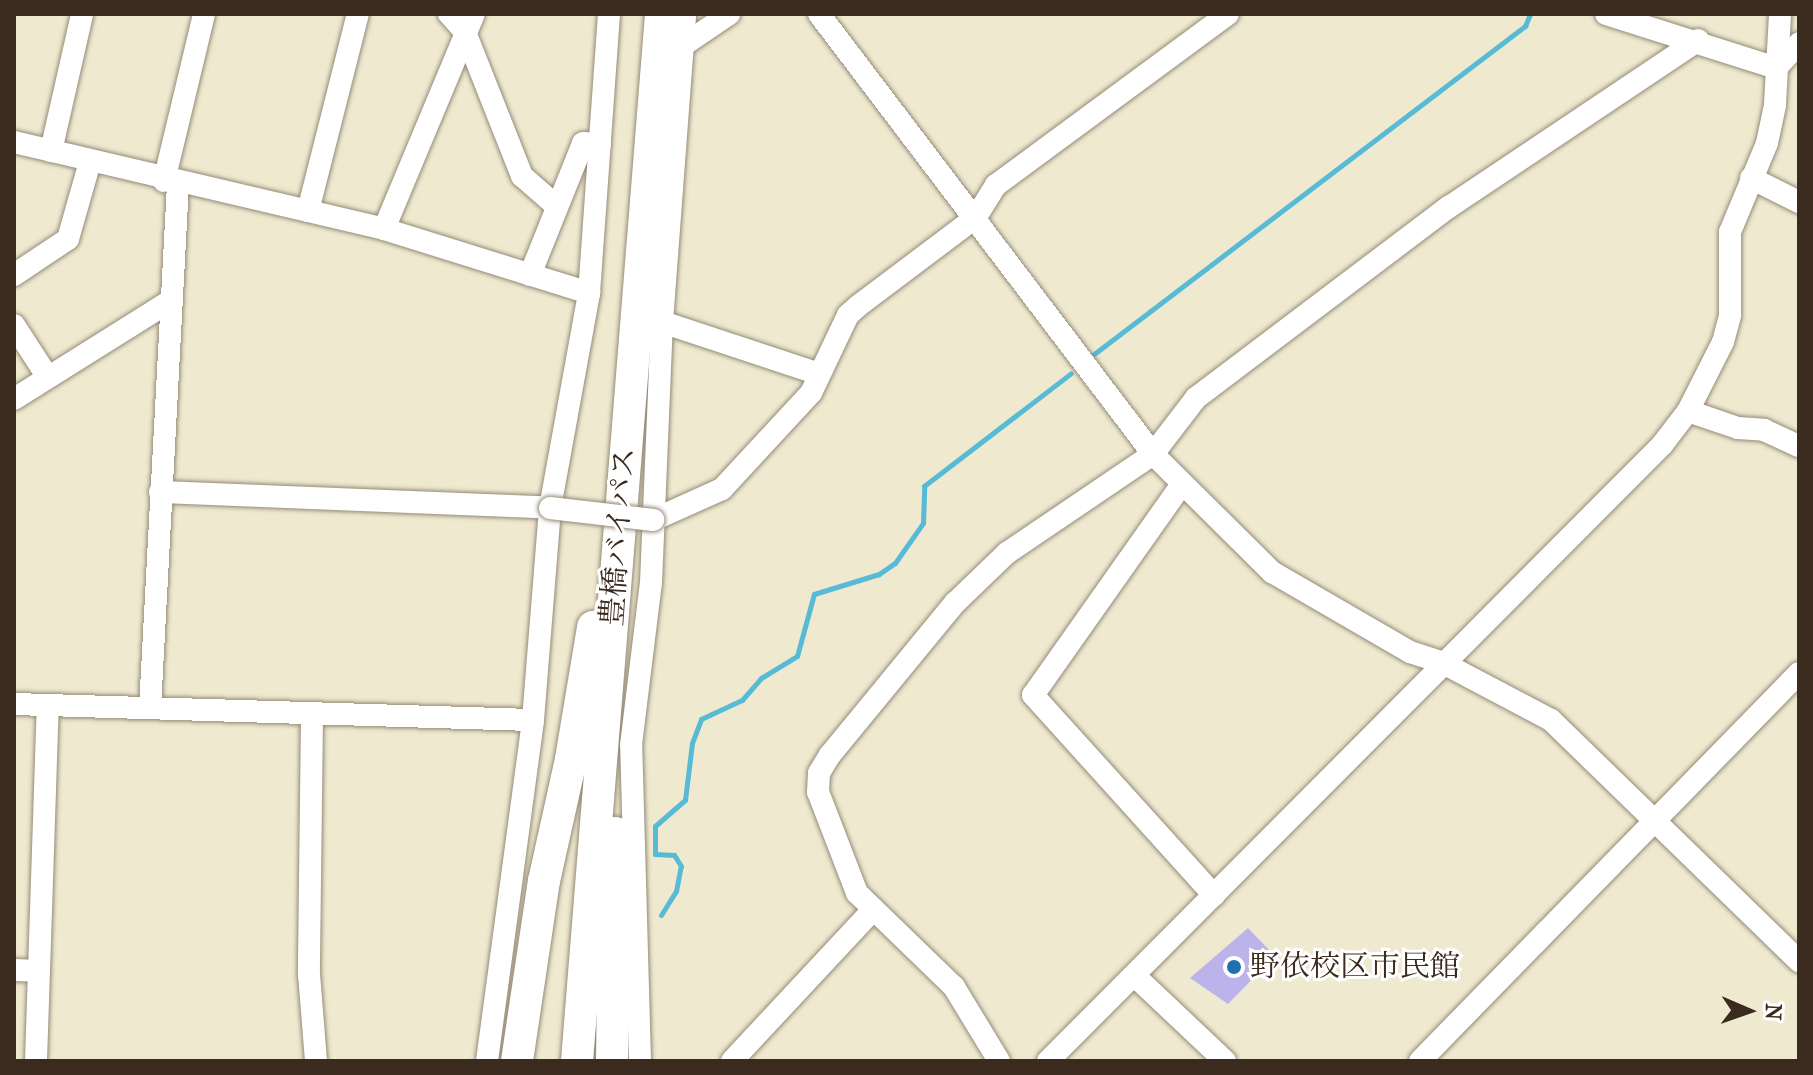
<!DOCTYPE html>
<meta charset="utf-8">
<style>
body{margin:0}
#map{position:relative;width:1813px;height:1075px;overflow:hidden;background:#efe9d0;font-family:"IM FELL French Canon","Noto Serif JP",serif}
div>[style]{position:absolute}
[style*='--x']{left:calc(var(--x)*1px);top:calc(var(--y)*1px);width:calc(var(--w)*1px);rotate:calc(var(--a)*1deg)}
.stream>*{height:5px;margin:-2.5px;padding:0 2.5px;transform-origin:2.5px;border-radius:2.5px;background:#58bbd6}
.building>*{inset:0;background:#bdb3eb}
.roads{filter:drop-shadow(0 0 2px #958a77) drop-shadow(0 0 2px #958a77)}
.minor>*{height:22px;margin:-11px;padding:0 11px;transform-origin:11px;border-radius:11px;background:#fff}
.highway>*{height:32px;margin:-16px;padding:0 16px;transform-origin:16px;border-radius:16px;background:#fff}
.bridges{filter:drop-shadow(0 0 2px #958a77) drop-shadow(0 0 2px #958a77)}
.minor-bridge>*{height:22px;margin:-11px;padding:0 11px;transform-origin:11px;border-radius:11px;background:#fff}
.dots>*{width:22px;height:22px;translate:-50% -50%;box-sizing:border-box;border:4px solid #fff;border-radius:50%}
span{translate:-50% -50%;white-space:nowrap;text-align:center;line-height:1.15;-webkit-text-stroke:6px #fff;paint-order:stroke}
.street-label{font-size:30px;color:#3b2a1e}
.poi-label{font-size:30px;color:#3b2a1e}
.left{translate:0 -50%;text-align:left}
.frame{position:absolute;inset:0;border:16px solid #3b2a1e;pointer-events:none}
.north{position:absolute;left:1709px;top:971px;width:80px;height:80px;-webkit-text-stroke:6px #fff;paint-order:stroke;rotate:92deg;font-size:22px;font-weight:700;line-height:32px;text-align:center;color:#3b2a1e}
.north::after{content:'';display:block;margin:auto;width:28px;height:36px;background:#3b2a1e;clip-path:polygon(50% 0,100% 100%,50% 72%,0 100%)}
</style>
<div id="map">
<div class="stream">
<i style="--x:1094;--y:354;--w:542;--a:-37.27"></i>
<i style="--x:1525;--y:26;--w:13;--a:-67"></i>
<i style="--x:661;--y:915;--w:28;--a:-58"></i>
<i style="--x:676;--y:891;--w:25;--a:-79"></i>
<i style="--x:681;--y:866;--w:13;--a:-122"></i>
<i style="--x:674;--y:855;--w:19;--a:-177"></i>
<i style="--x:655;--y:854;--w:28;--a:-90"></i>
<i style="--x:655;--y:826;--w:40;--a:-41"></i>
<i style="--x:685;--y:800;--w:57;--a:-83"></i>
<i style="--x:692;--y:743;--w:26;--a:-69"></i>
<i style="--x:701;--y:719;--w:45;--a:-24.9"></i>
<i style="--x:742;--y:700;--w:29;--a:-49"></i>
<i style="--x:761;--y:678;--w:42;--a:-31.4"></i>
<i style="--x:797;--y:656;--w:64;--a:-74.7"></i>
<i style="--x:814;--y:594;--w:68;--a:-17.1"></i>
<i style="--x:879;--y:574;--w:19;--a:-35"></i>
<i style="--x:895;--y:563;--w:49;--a:-55"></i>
<i style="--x:923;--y:523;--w:37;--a:-88"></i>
<i style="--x:924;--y:486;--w:185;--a:-37.5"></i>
</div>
<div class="building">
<i style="clip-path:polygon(1248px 928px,1275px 956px,1228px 1004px,1190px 978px)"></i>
</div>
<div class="roads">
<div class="minor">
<i style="--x:449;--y:14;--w:24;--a:48"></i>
<i style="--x:465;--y:32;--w:155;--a:68.4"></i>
<i style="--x:522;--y:176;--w:43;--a:41.2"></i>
<i style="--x:819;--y:14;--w:552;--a:52.8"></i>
<i style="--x:1153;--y:454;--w:168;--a:44.8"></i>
<i style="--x:1272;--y:572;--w:160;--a:30.1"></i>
<i style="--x:1410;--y:652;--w:33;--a:18"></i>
<i style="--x:1441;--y:662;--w:124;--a:27.8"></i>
<i style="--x:1551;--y:720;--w:346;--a:44.2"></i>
<i style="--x:1606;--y:14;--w:178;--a:17.6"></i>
<i style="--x:682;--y:46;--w:57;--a:-34.2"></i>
<i style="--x:1776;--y:68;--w:34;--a:-47"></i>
<i style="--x:14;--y:142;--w:380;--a:13.2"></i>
<i style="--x:384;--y:229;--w:215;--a:17.3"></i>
<i style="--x:51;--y:151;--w:140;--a:-77.2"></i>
<i style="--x:1751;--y:178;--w:54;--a:26.6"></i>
<i style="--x:164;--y:181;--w:172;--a:-76.5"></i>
<i style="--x:308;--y:211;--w:203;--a:-75.8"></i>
<i style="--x:384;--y:229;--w:233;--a:-67.3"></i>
<i style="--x:14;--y:275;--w:65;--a:-33.7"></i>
<i style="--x:68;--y:239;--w:80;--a:-74.1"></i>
<i style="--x:530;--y:275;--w:142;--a:-68.1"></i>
<i style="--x:583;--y:143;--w:17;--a:3"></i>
<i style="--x:662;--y:322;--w:165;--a:18.3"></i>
<i style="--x:14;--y:325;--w:61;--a:57.1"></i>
<i style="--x:14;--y:399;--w:186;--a:-32.1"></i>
<i style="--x:1688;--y:411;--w:53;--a:18.8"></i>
<i style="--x:1738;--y:428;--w:26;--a:4"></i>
<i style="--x:1764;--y:430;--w:38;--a:25"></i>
<i style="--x:1182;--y:484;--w:258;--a:125.2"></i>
<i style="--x:1033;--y:695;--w:270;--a:47.9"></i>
<i style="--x:160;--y:492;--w:390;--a:2.3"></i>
<i style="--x:653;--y:520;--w:76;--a:-24.2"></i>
<i style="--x:722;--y:489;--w:131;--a:-47.2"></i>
<i style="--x:811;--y:393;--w:86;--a:-64.6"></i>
<i style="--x:848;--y:315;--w:13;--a:-42"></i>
<i style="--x:858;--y:306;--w:148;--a:-37"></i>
<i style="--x:976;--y:217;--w:38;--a:-58"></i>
<i style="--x:996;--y:185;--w:288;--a:-36.4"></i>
<i style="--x:14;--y:704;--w:519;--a:1.77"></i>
<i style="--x:150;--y:708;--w:525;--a:-86.94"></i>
<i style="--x:312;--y:716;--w:258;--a:90.7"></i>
<i style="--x:309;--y:974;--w:87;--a:85.4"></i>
<i style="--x:14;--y:970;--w:25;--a:2"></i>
<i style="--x:1135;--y:976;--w:124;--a:43.4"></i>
<i style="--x:36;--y:1061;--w:355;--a:-88.1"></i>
<i style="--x:487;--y:1061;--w:344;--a:-82.3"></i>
<i style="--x:533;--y:720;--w:213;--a:-85.4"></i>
<i style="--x:550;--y:508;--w:219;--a:-79.7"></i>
<i style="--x:589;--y:293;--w:280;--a:-85.9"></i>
<i style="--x:640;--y:1061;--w:316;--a:-91.6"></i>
<i style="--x:631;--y:745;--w:163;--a:-83"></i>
<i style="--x:651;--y:583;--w:261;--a:-87.6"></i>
<i style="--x:662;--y:322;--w:309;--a:-85.7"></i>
<i style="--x:732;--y:1061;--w:204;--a:-47"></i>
<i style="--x:999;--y:1061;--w:87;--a:-121.3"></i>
<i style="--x:954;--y:987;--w:135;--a:-135.9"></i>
<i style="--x:857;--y:893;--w:108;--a:-111.1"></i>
<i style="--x:818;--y:792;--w:19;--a:-87"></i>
<i style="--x:819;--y:773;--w:21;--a:-59"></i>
<i style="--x:830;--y:755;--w:197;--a:-50.6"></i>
<i style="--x:955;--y:603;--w:72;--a:-43.9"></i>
<i style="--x:1007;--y:553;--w:176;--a:-34.1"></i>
<i style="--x:1153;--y:454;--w:71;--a:-52.5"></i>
<i style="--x:1196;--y:398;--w:317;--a:-37.1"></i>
<i style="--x:1449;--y:207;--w:300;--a:-33.8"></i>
<i style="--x:1048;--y:1061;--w:870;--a:-45.09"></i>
<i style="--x:1662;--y:445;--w:43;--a:-52.6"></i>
<i style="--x:1688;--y:411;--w:77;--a:-63.1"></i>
<i style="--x:1723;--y:342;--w:28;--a:-75"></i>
<i style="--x:1730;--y:315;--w:83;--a:-90"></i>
<i style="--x:1730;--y:232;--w:96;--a:-67.4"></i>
<i style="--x:1767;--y:143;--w:40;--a:-78"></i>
<i style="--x:1775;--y:104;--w:90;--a:-86.8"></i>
<i style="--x:1420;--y:1061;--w:542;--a:-45.67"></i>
</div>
<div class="highway">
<i style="--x:517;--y:1061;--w:182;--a:-81.5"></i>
<i style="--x:544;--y:881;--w:125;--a:-77.5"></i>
<i style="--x:571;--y:759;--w:134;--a:-80.5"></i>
<i style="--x:577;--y:1061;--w:1050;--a:-85.41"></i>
<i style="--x:612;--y:1061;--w:228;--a:-89.2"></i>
</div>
</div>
<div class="bridges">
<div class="minor-bridge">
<i style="--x:550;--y:508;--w:104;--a:6.6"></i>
</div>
</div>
<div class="dots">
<i style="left:1234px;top:967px;background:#1f6fb2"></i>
</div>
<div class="street-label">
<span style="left:619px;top:537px;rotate:-86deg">豊橋バイパス</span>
</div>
<div class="poi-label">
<span class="left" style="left:1250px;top:967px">野依校区市民館</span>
</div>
<div class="frame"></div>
<div class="north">N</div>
</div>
